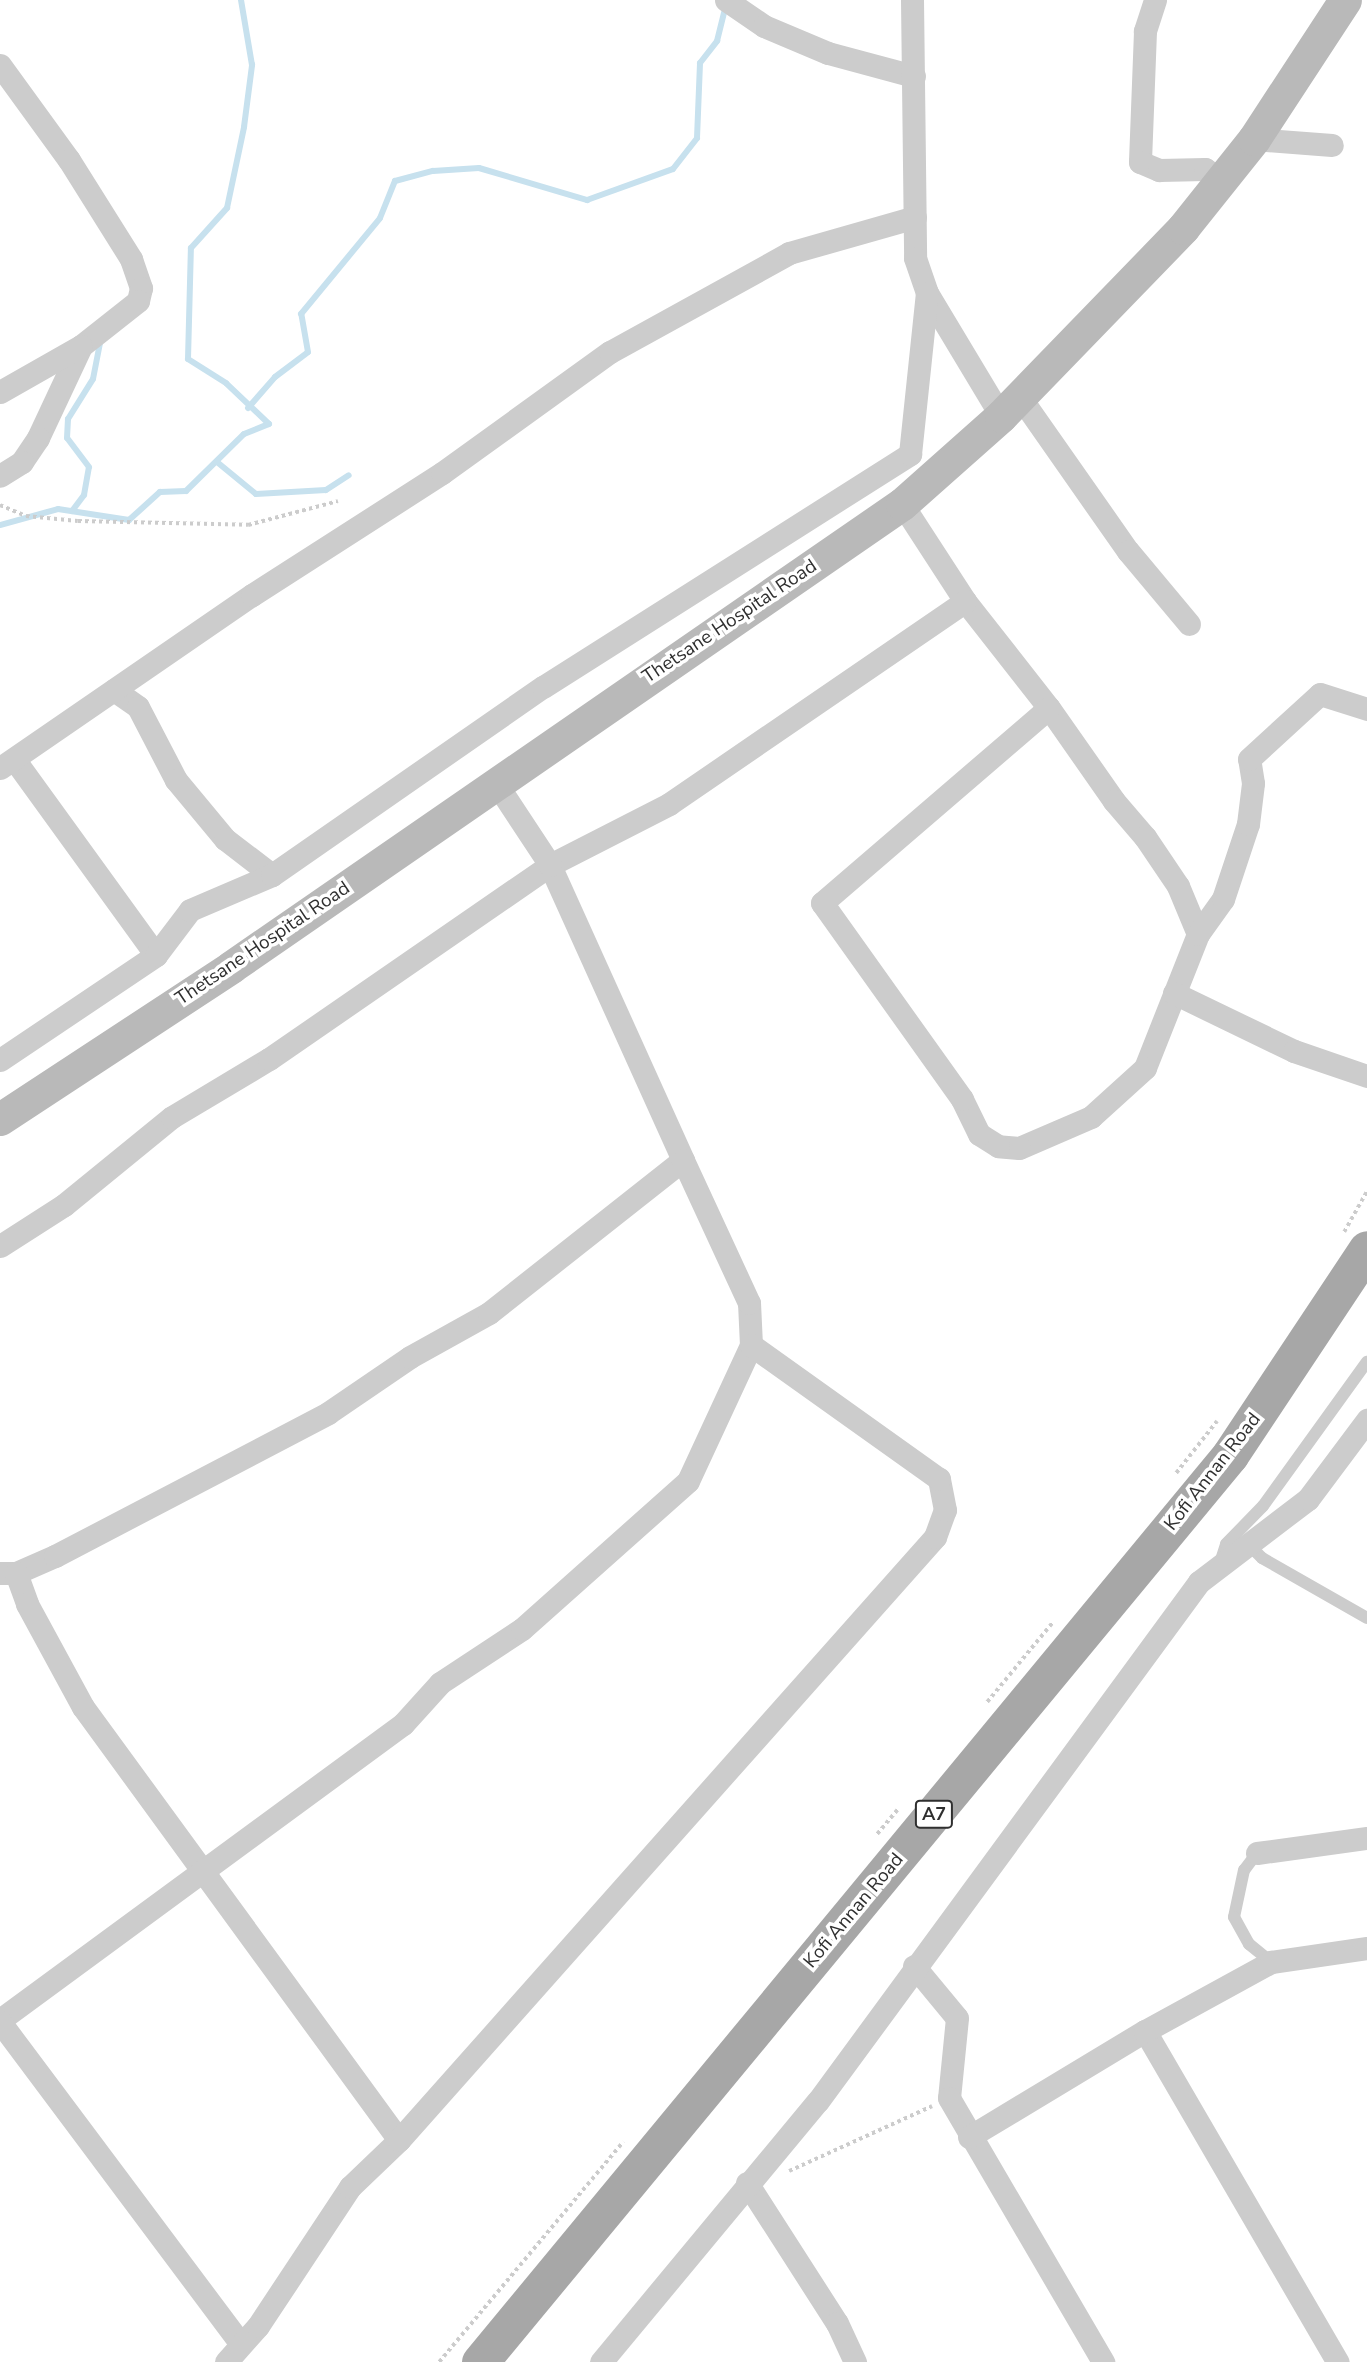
<!DOCTYPE html>
<style>
body{margin:0}
#map{position:relative;width:1367px;height:2362px;overflow:hidden;background:#fff;font-family:"Nunito Sans",sans-serif}
div>[style]{position:absolute}
[style*='--x']{left:calc(var(--x)*1px);top:calc(var(--y)*1px);width:calc(var(--w)*1px);rotate:calc(var(--a)*1deg)}
.stream>*{height:6px;margin:-3px;padding:0 3px;transform-origin:3px;border-radius:3px;background:#c7e1ee}
.path>*{height:3.5px;margin-top:-1.75px;transform-origin:0;background:repeating-linear-gradient(90deg,#ccc 0 3.5px,transparent 0 7px)}
.lane>*{height:12px;margin:-6px;padding:0 6px;transform-origin:6px;border-radius:6px;background:#ccc}
.street>*{height:23px;margin:-11.5px;padding:0 11.5px;transform-origin:11.5px;border-radius:11.5px;background:#ccc}
.secondary>*{height:33px;margin:-16.5px;padding:0 16.5px;transform-origin:16.5px;border-radius:16.5px;background:#b9b9b9}
.primary>*{height:37px;margin:-18.5px;padding:0 18.5px;transform-origin:18.5px;border-radius:18.5px;background:#a7a7a7}
span{translate:-50% -50%;white-space:nowrap;text-align:center;line-height:1.15;-webkit-text-stroke:7px #fff;paint-order:stroke}
.shield-label span{padding:2px 5px;background:#fff;border:2px solid;border-radius:5px;-webkit-text-stroke-width:0}
.shield-label{font-size:18px;color:#2f2f2f;font-weight:700}
.street-label{font-size:19px;color:#2f2f2f}
</style>
<div id="map">
<div class="stream">
<i style="--x:248;--y:408;--w:41;--a:-48.9"></i>
<i style="--x:275;--y:377;--w:41;--a:-37.1"></i>
<i style="--x:308;--y:352;--w:39;--a:-100"></i>
<i style="--x:301;--y:314;--w:124;--a:-50.5"></i>
<i style="--x:380;--y:218;--w:40;--a:-68"></i>
<i style="--x:395;--y:181;--w:39;--a:-15"></i>
<i style="--x:433;--y:171;--w:46;--a:-3.7"></i>
<i style="--x:479;--y:168;--w:113;--a:16.5"></i>
<i style="--x:587;--y:200;--w:91;--a:-19.8"></i>
<i style="--x:673;--y:169;--w:39;--a:-52"></i>
<i style="--x:697;--y:138;--w:75;--a:-87.7"></i>
<i style="--x:700;--y:63;--w:28;--a:-52"></i>
<i style="--x:717;--y:41;--w:37;--a:-76"></i>
<i style="--x:217;--y:462;--w:50;--a:39.4"></i>
<i style="--x:256;--y:494;--w:70;--a:-3.3"></i>
<i style="--x:326;--y:490;--w:27;--a:-33"></i>
<i style="--x:72;--y:511;--w:20;--a:-53"></i>
<i style="--x:84;--y:495;--w:28;--a:-80"></i>
<i style="--x:89;--y:467;--w:36;--a:-127"></i>
<i style="--x:67;--y:438;--w:19;--a:-87"></i>
<i style="--x:68;--y:419;--w:47;--a:-58"></i>
<i style="--x:93;--y:379;--w:38;--a:-79"></i>
<i style="--x:0;--y:525;--w:60;--a:-15.4"></i>
<i style="--x:58;--y:509;--w:72;--a:8.8"></i>
<i style="--x:129;--y:520;--w:42;--a:-42.1"></i>
<i style="--x:160;--y:492;--w:26;--a:-2"></i>
<i style="--x:186;--y:491;--w:81;--a:-44.5"></i>
<i style="--x:244;--y:434;--w:27;--a:-22"></i>
<i style="--x:269;--y:424;--w:59;--a:-136.4"></i>
<i style="--x:226;--y:383;--w:45;--a:-147.7"></i>
<i style="--x:188;--y:359;--w:111;--a:-88.5"></i>
<i style="--x:191;--y:248;--w:54;--a:-48"></i>
<i style="--x:227;--y:208;--w:83;--a:-78.1"></i>
<i style="--x:244;--y:127;--w:63;--a:-82.6"></i>
<i style="--x:252;--y:65;--w:66;--a:-99.6"></i>
</div>
<div class="path">
<i style="--x:0;--y:505;--w:28;--a:23"></i>
<i style="--x:26;--y:516;--w:52;--a:5.5"></i>
<i style="--x:78;--y:521;--w:170;--a:1.3"></i>
<i style="--x:248;--y:525;--w:93;--a:-14.9"></i>
<i style="--x:1344;--y:1232;--w:47;--a:-60.7"></i>
<i style="--x:1176;--y:1473;--w:66;--a:-51.7"></i>
<i style="--x:987;--y:1702;--w:104;--a:-50.5"></i>
<i style="--x:877;--y:1834;--w:34;--a:-50"></i>
<i style="--x:789;--y:2171;--w:157;--a:-24.4"></i>
<i style="--x:439;--y:2362;--w:287;--a:-50.1"></i>
</div>
<div class="lane">
<i style="--x:1251;--y:1547;--w:16;--a:45"></i>
<i style="--x:1262;--y:1558;--w:121;--a:29.7"></i>
<i style="--x:1219;--y:1566;--w:23;--a:-72"></i>
<i style="--x:1226;--y:1544;--w:53;--a:-45.8"></i>
<i style="--x:1263;--y:1506;--w:178;--a:-54.2"></i>
<i style="--x:1257;--y:1853;--w:21;--a:127"></i>
<i style="--x:1244;--y:1870;--w:48;--a:102"></i>
<i style="--x:1234;--y:1917;--w:31;--a:61"></i>
<i style="--x:1249;--y:1944;--w:28;--a:39"></i>
</div>
<div class="street">
<i style="--x:726;--y:0;--w:46;--a:34.4"></i>
<i style="--x:764;--y:26;--w:69;--a:22.9"></i>
<i style="--x:828;--y:53;--w:89;--a:15"></i>
<i style="--x:912;--y:0;--w:258;--a:89.3"></i>
<i style="--x:915;--y:258;--w:37;--a:71"></i>
<i style="--x:927;--y:293;--w:144;--a:59"></i>
<i style="--x:1155;--y:0;--w:33;--a:108"></i>
<i style="--x:1145;--y:31;--w:131;--a:92.2"></i>
<i style="--x:1140;--y:162;--w:21;--a:23"></i>
<i style="--x:1159;--y:170;--w:46;--a:-1.2"></i>
<i style="--x:1205;--y:169;--w:19;--a:35"></i>
<i style="--x:0;--y:65;--w:117;--a:54"></i>
<i style="--x:69;--y:160;--w:117;--a:57.9"></i>
<i style="--x:131;--y:259;--w:31;--a:71"></i>
<i style="--x:141;--y:288;--w:13;--a:103"></i>
<i style="--x:138;--y:301;--w:73;--a:141.7"></i>
<i style="--x:81;--y:346;--w:102;--a:115.1"></i>
<i style="--x:38;--y:438;--w:29;--a:124"></i>
<i style="--x:22;--y:462;--w:26;--a:148"></i>
<i style="--x:1254;--y:139;--w:78;--a:4.4"></i>
<i style="--x:0;--y:392;--w:93;--a:-29.6"></i>
<i style="--x:1020;--y:397;--w:188;--a:55"></i>
<i style="--x:1128;--y:551;--w:95;--a:50.1"></i>
<i style="--x:902;--y:504;--w:116;--a:57"></i>
<i style="--x:965;--y:601;--w:136;--a:51.9"></i>
<i style="--x:1049;--y:708;--w:113;--a:55"></i>
<i style="--x:1114;--y:801;--w:48;--a:49.3"></i>
<i style="--x:1145;--y:837;--w:59;--a:56"></i>
<i style="--x:1178;--y:886;--w:52;--a:67.4"></i>
<i style="--x:1198;--y:934;--w:144;--a:111.6"></i>
<i style="--x:1145;--y:1068;--w:73;--a:137.8"></i>
<i style="--x:1091;--y:1117;--w:78;--a:156.7"></i>
<i style="--x:1019;--y:1148;--w:21;--a:-175"></i>
<i style="--x:998;--y:1146;--w:22;--a:-148"></i>
<i style="--x:979;--y:1134;--w:39;--a:-116"></i>
<i style="--x:962;--y:1099;--w:241;--a:-125.5"></i>
<i style="--x:822;--y:903;--w:299;--a:-40.7"></i>
<i style="--x:114;--y:690;--w:29;--a:35"></i>
<i style="--x:138;--y:707;--w:82;--a:62.5"></i>
<i style="--x:176;--y:780;--w:77;--a:50.3"></i>
<i style="--x:225;--y:839;--w:59;--a:37.5"></i>
<i style="--x:14;--y:759;--w:242;--a:54.1"></i>
<i style="--x:0;--y:768;--w:306;--a:-34.5"></i>
<i style="--x:252;--y:595;--w:226;--a:-32.7"></i>
<i style="--x:442;--y:473;--w:207;--a:-35.8"></i>
<i style="--x:610;--y:352;--w:205;--a:-28.9"></i>
<i style="--x:789;--y:253;--w:131;--a:-15.9"></i>
<i style="--x:1198;--y:934;--w:43;--a:-54.5"></i>
<i style="--x:1223;--y:899;--w:79;--a:-71.6"></i>
<i style="--x:1248;--y:824;--w:41;--a:-83"></i>
<i style="--x:1253;--y:783;--w:24;--a:-99"></i>
<i style="--x:1249;--y:759;--w:96;--a:-42.5"></i>
<i style="--x:1320;--y:694;--w:49;--a:17.7"></i>
<i style="--x:1174;--y:993;--w:133;--a:25.8"></i>
<i style="--x:1294;--y:1051;--w:77;--a:18.9"></i>
<i style="--x:0;--y:1060;--w:188;--a:-33.9"></i>
<i style="--x:156;--y:955;--w:56;--a:-52.9"></i>
<i style="--x:190;--y:910;--w:89;--a:-23.1"></i>
<i style="--x:272;--y:875;--w:330;--a:-34.8"></i>
<i style="--x:543;--y:687;--w:435;--a:-32.4"></i>
<i style="--x:910;--y:454;--w:162;--a:-84"></i>
<i style="--x:0;--y:1246;--w:76;--a:-32.6"></i>
<i style="--x:64;--y:1205;--w:139;--a:-39.2"></i>
<i style="--x:172;--y:1117;--w:113;--a:-30.9"></i>
<i style="--x:269;--y:1059;--w:341;--a:-34.6"></i>
<i style="--x:550;--y:865;--w:134;--a:-27.1"></i>
<i style="--x:669;--y:804;--w:359;--a:-34.4"></i>
<i style="--x:0;--y:1573;--w:16;--a:0"></i>
<i style="--x:16;--y:1573;--w:43;--a:-23.6"></i>
<i style="--x:55;--y:1556;--w:308;--a:-27.6"></i>
<i style="--x:328;--y:1413;--w:99;--a:-34.3"></i>
<i style="--x:410;--y:1357;--w:90;--a:-29.1"></i>
<i style="--x:489;--y:1313;--w:247;--a:-38.3"></i>
<i style="--x:683;--y:1160;--w:324;--a:-114.3"></i>
<i style="--x:550;--y:865;--w:98;--a:-123.4"></i>
<i style="--x:16;--y:1573;--w:33;--a:70"></i>
<i style="--x:27;--y:1604;--w:117;--a:61.5"></i>
<i style="--x:83;--y:1707;--w:536;--a:53.88"></i>
<i style="--x:1257;--y:1853;--w:111;--a:-7.8"></i>
<i style="--x:914;--y:1966;--w:67;--a:50.4"></i>
<i style="--x:957;--y:2018;--w:80;--a:95.7"></i>
<i style="--x:949;--y:2098;--w:306;--a:59.7"></i>
<i style="--x:0;--y:2020;--w:500;--a:-36.3"></i>
<i style="--x:403;--y:1724;--w:55;--a:-47.9"></i>
<i style="--x:440;--y:1683;--w:98;--a:-33.4"></i>
<i style="--x:522;--y:1629;--w:222;--a:-41.7"></i>
<i style="--x:688;--y:1481;--w:150;--a:-65.1"></i>
<i style="--x:751;--y:1345;--w:42;--a:-92.7"></i>
<i style="--x:749;--y:1303;--w:157;--a:-114.8"></i>
<i style="--x:0;--y:2022;--w:402;--a:53.2"></i>
<i style="--x:1145;--y:2031;--w:383;--a:59.8"></i>
<i style="--x:969;--y:2137;--w:205;--a:-31.1"></i>
<i style="--x:1145;--y:2031;--w:144;--a:-28.7"></i>
<i style="--x:1271;--y:1962;--w:97;--a:-8.3"></i>
<i style="--x:747;--y:2183;--w:166;--a:57.3"></i>
<i style="--x:837;--y:2323;--w:43;--a:65.2"></i>
<i style="--x:226;--y:2362;--w:48;--a:-48.4"></i>
<i style="--x:258;--y:2326;--w:167;--a:-56.5"></i>
<i style="--x:350;--y:2187;--w:68;--a:-43.8"></i>
<i style="--x:399;--y:2140;--w:807;--a:-48.37"></i>
<i style="--x:935;--y:1537;--w:29;--a:-70"></i>
<i style="--x:945;--y:1510;--w:32;--a:-101"></i>
<i style="--x:939;--y:1479;--w:231;--a:-144.5"></i>
<i style="--x:601;--y:2362;--w:339;--a:-50.3"></i>
<i style="--x:818;--y:2101;--w:644;--a:-53.72"></i>
<i style="--x:1199;--y:1582;--w:137;--a:-37.3"></i>
<i style="--x:1308;--y:1499;--w:99;--a:-53.2"></i>
</div>
<div class="secondary">
<i style="--x:0;--y:1119;--w:277;--a:-33.3"></i>
<i style="--x:231;--y:967;--w:815;--a:-34.61"></i>
<i style="--x:902;--y:504;--w:132;--a:-41.6"></i>
<i style="--x:1001;--y:416;--w:262;--a:-45.9"></i>
<i style="--x:1183;--y:228;--w:114;--a:-51.4"></i>
<i style="--x:1254;--y:139;--w:166;--a:-56.8"></i>
</div>
<div class="primary">
<i style="--x:480;--y:2362;--w:1177;--a:-50.41"></i>
<i style="--x:1230;--y:1455;--w:247;--a:-56.4"></i>
</div>
<div class="shield-label">
<span style="left:934px;top:1814px">A7</span>
</div>
<div class="street-label">
<span style="left:730px;top:622px;rotate:-34deg">Thetsane Hospital Road</span>
<span style="left:263px;top:944px;rotate:-34deg">Thetsane Hospital Road</span>
<span style="left:1213px;top:1472px;rotate:-52deg">Kofi Annan Road</span>
<span style="left:854px;top:1911px;rotate:-50deg">Kofi Annan Road</span>
</div>
</div>
